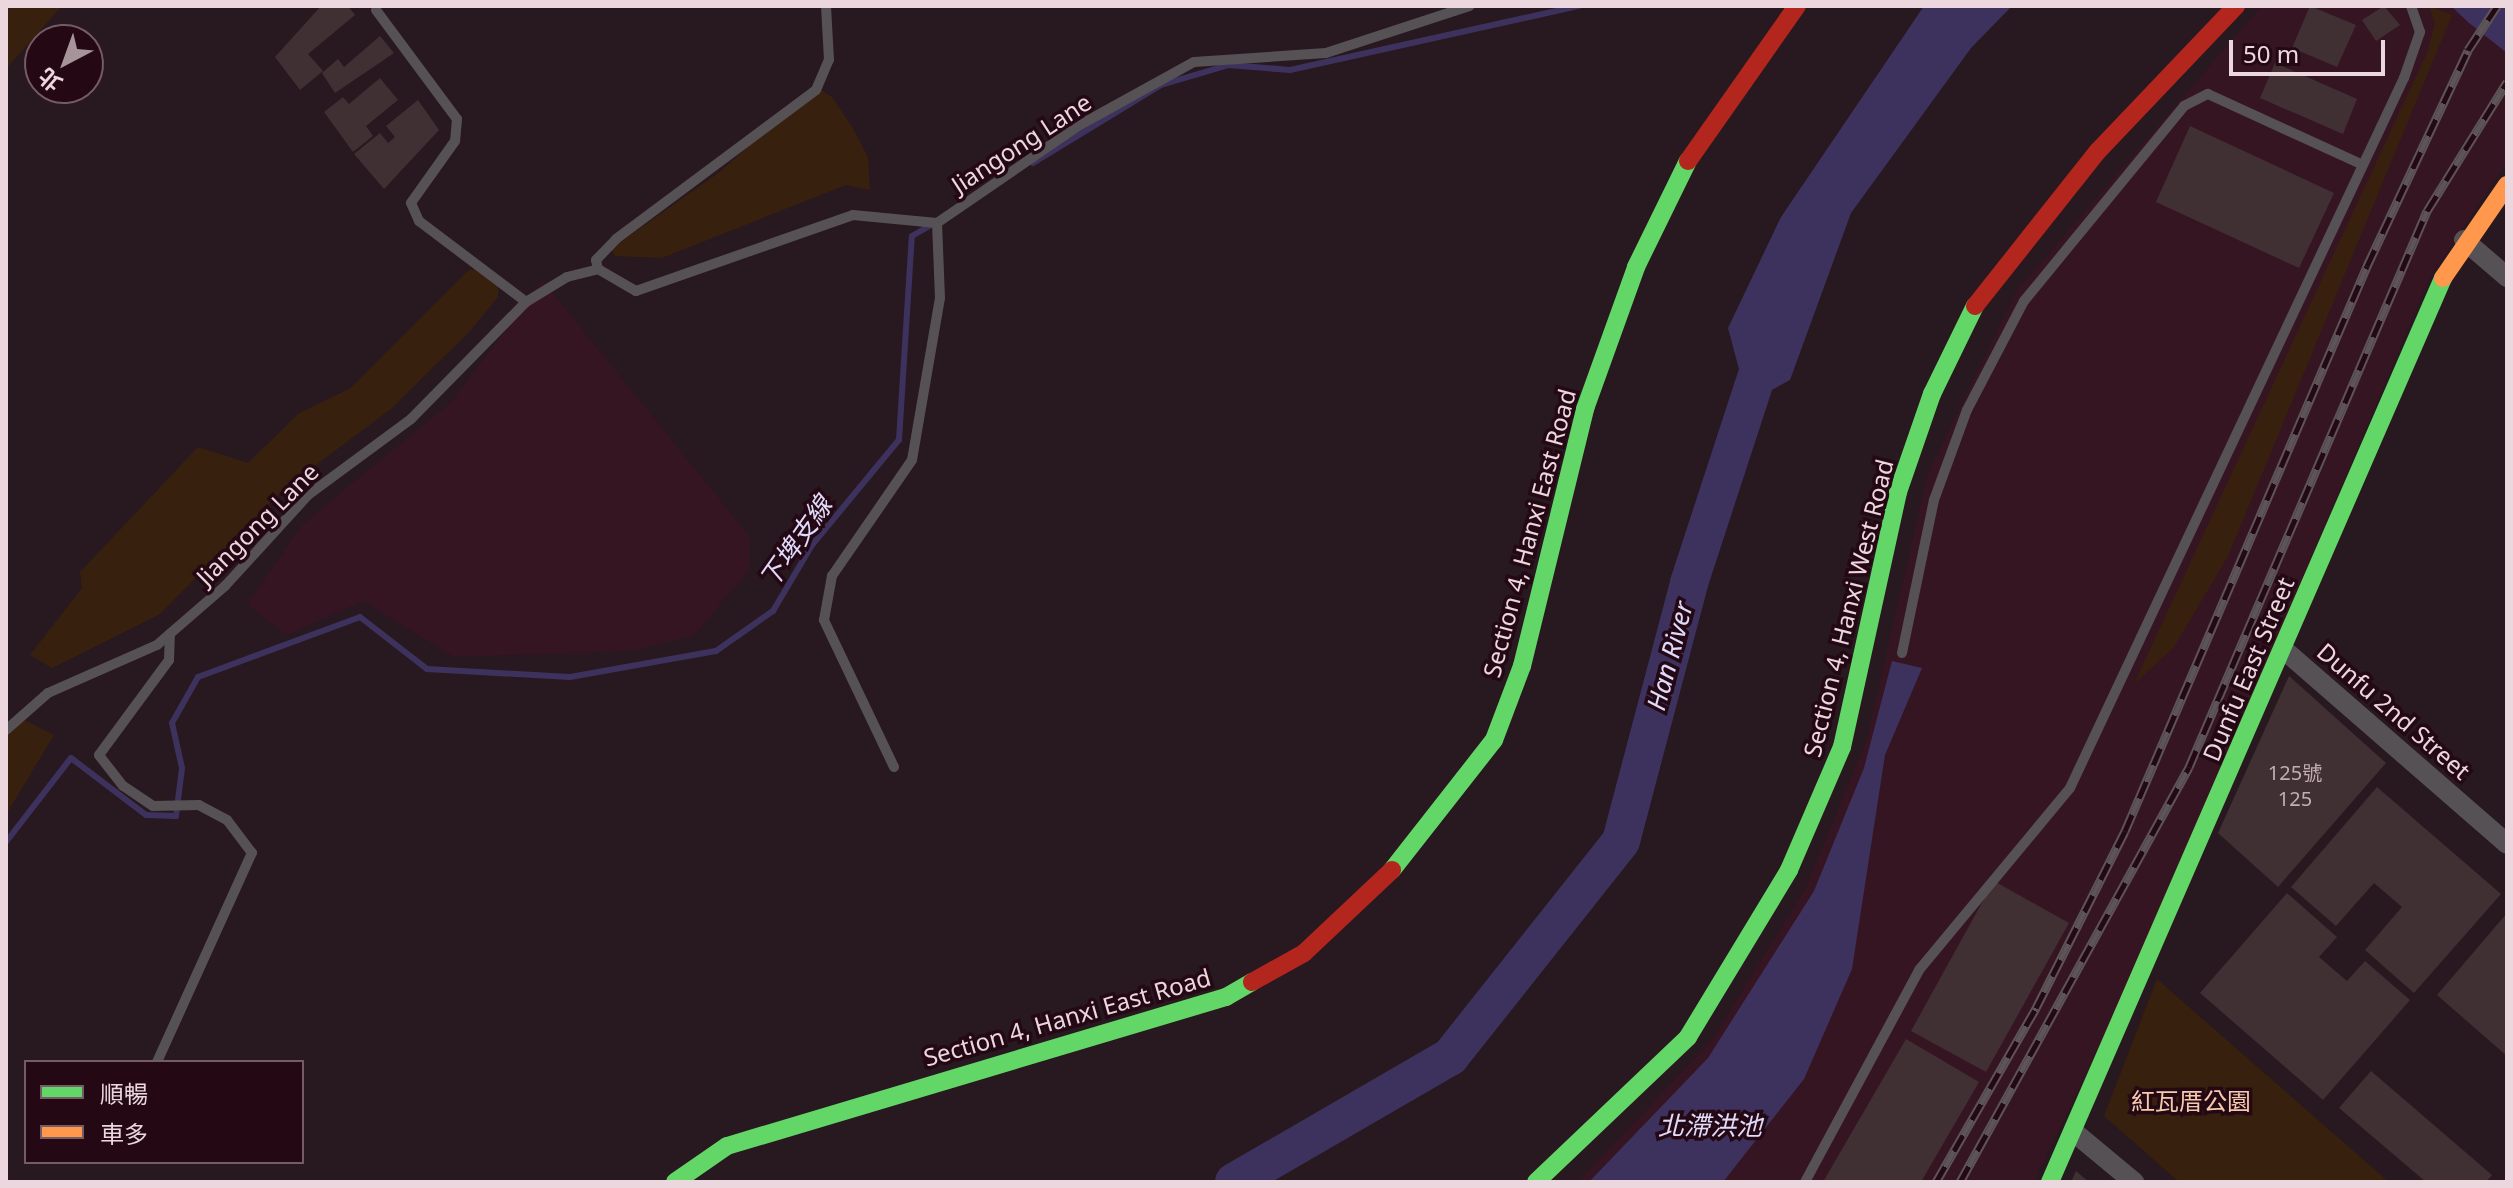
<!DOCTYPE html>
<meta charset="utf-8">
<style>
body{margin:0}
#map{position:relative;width:2513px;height:1188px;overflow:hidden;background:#28181f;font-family:"Noto Sans","Noto Sans TC",sans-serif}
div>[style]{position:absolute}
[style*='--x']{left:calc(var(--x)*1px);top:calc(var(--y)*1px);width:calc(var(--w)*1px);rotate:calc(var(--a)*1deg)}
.built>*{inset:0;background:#361523}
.green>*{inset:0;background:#38200e}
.water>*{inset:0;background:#3d325d}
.stream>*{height:6px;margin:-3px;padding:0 3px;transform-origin:3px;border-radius:3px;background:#3d325d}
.river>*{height:38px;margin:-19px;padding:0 19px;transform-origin:19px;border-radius:19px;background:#3d325d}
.building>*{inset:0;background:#413033}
.lane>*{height:10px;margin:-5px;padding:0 5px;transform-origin:5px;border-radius:5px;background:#565155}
.street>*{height:20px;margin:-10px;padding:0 10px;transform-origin:10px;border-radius:10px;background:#565155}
.fast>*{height:18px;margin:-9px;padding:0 9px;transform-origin:9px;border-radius:9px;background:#63d668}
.slow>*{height:18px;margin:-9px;padding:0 9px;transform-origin:9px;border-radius:9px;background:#ff974d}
.jam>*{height:18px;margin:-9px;padding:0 9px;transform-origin:9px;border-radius:9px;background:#b3261e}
.rail>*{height:9px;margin-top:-4.5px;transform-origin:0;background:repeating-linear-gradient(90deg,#240915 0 18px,#5c5457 0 36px);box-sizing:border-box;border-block:2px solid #5c5457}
span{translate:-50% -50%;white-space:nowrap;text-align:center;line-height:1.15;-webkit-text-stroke:7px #240915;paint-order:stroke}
.number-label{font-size:20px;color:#c1adb3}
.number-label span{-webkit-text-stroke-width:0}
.street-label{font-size:24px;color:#ecd7de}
.park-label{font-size:24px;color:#f6caac}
.water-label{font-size:26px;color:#e0dbfb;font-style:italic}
.frame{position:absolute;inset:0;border:8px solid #ecd7de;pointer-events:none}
.legend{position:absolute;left:24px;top:1060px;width:280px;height:104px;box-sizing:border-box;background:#240915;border:2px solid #745b65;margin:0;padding:10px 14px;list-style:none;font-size:24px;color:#ecd7de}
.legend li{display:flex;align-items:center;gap:16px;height:40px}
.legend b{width:40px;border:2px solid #745b65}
.north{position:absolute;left:24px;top:24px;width:80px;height:80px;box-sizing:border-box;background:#240915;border:2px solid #745b65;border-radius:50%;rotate:221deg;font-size:22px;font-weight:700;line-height:32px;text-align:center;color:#ecd7de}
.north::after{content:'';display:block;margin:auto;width:28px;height:36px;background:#a7949b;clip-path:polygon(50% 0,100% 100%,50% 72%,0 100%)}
.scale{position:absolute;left:2229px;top:40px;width:156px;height:36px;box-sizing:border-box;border:4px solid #ecd7de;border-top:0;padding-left:10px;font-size:24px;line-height:28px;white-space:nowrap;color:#ecd7de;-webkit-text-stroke:6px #240915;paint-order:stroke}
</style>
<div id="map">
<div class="built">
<i style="clip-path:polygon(2261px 6px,2507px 6px,2507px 162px,2430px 277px,2139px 963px,2034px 1182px,1578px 1182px,1712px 1040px,1804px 891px,1866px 742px,1927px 476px,2016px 292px)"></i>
<i style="clip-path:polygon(543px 281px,750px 537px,749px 571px,693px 636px,631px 651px,454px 657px,363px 601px,287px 635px,247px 604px,303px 524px,451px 402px)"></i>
</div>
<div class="green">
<i style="clip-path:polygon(6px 6px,62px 6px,6px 69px)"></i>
<i style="clip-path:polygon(2429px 6px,2452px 15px,2228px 556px,2174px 647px,2134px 684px,2427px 53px,2435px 23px)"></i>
<i style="clip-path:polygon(815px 86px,832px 97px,854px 130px,868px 157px,870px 190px,846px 185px,662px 258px,615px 256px,611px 249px,721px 171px)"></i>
<i style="clip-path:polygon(479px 269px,498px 283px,498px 297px,470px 331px,391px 409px,285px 488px,160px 614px,52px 668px,30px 655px,82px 588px,80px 572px,198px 447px,248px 463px,299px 413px,351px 388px,469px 270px)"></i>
<i style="clip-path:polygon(18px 717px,54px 735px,6px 815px,6px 727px)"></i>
<i style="clip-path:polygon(2157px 979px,2389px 1182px,2179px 1182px,2104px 1116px)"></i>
</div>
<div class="water">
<i style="clip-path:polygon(1924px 6px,2012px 6px,1971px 48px,1851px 213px,1790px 380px,1748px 403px,1728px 328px,1781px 217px)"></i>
<i style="clip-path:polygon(2451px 6px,2507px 6px,2507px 53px,2469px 23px)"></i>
<i style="clip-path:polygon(1892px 661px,1922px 668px,1885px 755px,1852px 969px,1804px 1079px,1723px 1182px,1589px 1182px,1708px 1058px,1814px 891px,1864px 768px)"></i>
</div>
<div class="stream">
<i style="--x:1033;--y:163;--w:150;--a:-31.4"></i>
<i style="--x:1161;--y:85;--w:70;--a:-16.6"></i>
<i style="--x:1228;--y:65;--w:62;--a:4.6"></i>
<i style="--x:1290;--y:70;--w:296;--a:-12.5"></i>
<i style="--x:6;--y:842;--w:106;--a:-52.3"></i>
<i style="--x:71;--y:758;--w:94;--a:37.2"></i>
<i style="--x:146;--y:815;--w:30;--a:2"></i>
<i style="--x:176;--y:816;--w:48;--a:-82.9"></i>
<i style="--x:182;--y:768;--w:46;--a:-102.5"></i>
<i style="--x:172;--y:723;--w:53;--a:-60.5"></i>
<i style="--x:198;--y:677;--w:173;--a:-20.3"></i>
<i style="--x:360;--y:617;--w:85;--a:37.8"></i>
<i style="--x:427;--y:669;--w:143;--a:3.2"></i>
<i style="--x:570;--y:677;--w:148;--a:-10.1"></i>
<i style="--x:716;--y:651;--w:70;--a:-35.1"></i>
<i style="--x:773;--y:611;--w:77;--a:-59.4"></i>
<i style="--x:812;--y:545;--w:136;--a:-50.4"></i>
<i style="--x:899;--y:440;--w:204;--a:-86.4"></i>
<i style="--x:912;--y:236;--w:22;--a:-30"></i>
</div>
<div class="river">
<i style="--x:1234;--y:1182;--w:250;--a:-30.1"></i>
<i style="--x:1450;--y:1057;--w:275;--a:-51.6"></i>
<i style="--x:1621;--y:841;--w:267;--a:-75.2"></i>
<i style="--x:1689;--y:583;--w:242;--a:-71.9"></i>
</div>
<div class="building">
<i style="clip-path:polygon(321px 6px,348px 6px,355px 15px,308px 54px,323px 71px,300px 90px,275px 57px)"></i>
<i style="clip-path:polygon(2310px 6px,2356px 25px,2337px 67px,2292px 48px)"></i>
<i style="clip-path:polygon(2384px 6px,2400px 25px,2376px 41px,2362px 20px)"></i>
<i style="clip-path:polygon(380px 36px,394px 53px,335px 93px,322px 73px,338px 59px,344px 67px)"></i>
<i style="clip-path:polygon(2275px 63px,2357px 99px,2343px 134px,2260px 98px)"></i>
<i style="clip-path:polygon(380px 78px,398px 100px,366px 126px,373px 136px,353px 152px,324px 112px,343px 97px,349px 104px)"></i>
<i style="clip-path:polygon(418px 100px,439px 130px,384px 189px,354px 154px,380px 133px,388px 143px,395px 137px,386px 126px)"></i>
<i style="clip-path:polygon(2190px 126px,2334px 193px,2299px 268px,2156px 202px)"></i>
<i style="clip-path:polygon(2289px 676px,2386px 763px,2278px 887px,2218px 833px)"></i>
<i style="clip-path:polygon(2377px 787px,2501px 894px,2414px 993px,2365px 950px,2402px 907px,2374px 883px,2336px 926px,2291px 887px)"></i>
<i style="clip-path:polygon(1994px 881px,2069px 923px,1986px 1072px,1911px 1031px)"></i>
<i style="clip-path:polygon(2287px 893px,2337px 937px,2319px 957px,2347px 981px,2365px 961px,2410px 1000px,2323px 1100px,2200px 993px)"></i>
<i style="clip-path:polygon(2507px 913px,2507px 1056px,2437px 995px)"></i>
<i style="clip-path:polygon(1906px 1039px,1979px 1082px,1921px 1182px,1823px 1182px)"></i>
<i style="clip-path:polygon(2371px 1071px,2492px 1175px,2486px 1182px,2426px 1182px,2339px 1108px)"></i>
<i style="clip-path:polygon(2076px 1171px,2089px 1182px,2071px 1182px)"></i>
</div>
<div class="lane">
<i style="--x:376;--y:10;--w:136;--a:53.4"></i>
<i style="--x:457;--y:119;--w:22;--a:95"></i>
<i style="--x:455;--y:141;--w:76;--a:125.4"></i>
<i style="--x:411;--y:203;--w:20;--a:66"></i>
<i style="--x:419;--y:221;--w:134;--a:37.1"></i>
<i style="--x:598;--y:269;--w:9;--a:-103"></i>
<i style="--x:596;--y:260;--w:29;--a:-46"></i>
<i style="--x:616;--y:239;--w:249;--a:-36.7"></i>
<i style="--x:816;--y:90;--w:33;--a:-67"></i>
<i style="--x:829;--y:60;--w:54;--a:-93.2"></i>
<i style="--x:1902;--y:653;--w:156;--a:-78.2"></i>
<i style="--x:1934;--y:500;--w:96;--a:-69.9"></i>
<i style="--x:1967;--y:410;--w:123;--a:-62.4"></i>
<i style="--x:2024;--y:301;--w:252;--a:-50.6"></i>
<i style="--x:2184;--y:106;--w:27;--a:-27"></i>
<i style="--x:2208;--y:94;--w:170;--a:24.6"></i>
<i style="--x:6;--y:730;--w:56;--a:-41.4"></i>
<i style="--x:48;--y:693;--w:119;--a:-23.8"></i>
<i style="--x:157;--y:645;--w:90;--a:-40.9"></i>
<i style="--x:225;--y:586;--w:123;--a:-47.6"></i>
<i style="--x:308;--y:495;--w:128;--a:-36.4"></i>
<i style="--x:411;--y:419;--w:164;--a:-45.5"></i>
<i style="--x:526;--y:302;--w:48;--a:-31.4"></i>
<i style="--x:567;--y:277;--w:32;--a:-14"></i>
<i style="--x:598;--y:269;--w:44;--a:30.1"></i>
<i style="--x:636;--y:291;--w:230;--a:-19.3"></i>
<i style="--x:853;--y:215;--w:84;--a:5.4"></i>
<i style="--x:937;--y:223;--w:171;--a:-34.5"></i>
<i style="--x:1078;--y:126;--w:132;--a:-28.9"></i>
<i style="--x:1194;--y:62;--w:132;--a:-3.9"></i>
<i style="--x:1326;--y:53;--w:151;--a:-18.1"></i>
<i style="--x:894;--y:767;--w:163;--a:-115.5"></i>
<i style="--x:824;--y:620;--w:45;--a:-79.7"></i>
<i style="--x:832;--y:576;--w:141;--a:-55.4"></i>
<i style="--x:912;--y:460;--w:164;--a:-80.2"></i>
<i style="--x:940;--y:298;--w:75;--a:-92.3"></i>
<i style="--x:157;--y:1062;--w:230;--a:-65.6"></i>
<i style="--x:252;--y:853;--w:41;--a:-127.1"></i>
<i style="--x:227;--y:820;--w:32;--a:-152"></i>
<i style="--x:199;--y:805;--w:46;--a:178.8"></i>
<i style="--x:153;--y:806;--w:36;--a:-146"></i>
<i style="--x:123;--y:786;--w:39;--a:-128"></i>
<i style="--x:99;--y:755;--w:118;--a:-53.6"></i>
<i style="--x:169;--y:660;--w:26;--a:-88"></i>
<i style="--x:1805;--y:1182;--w:241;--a:-61.7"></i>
<i style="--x:1919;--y:970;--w:236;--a:-50.3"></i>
<i style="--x:2070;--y:788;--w:785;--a:-64.81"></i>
<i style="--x:2404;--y:78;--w:49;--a:-70.8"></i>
<i style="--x:2420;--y:32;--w:28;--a:-109"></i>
</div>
<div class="street">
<i style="--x:2464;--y:240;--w:57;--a:40.7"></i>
<i style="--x:2283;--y:649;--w:297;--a:41"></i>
<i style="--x:2075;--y:1133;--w:77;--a:39.7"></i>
</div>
<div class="fast">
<i style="--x:1392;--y:870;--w:165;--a:-51.9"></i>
<i style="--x:1494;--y:740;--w:79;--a:-69.3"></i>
<i style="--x:1522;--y:666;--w:265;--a:-76.2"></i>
<i style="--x:1585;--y:409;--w:151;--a:-70.2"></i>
<i style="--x:1636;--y:267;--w:118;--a:-63.9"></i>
<i style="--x:675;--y:1182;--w:63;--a:-34.7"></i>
<i style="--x:727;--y:1146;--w:521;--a:-16.63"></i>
<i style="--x:1226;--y:997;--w:30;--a:-30"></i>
<i style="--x:1536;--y:1182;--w:210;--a:-43.6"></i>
<i style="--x:1688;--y:1037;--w:195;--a:-58.8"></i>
<i style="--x:1789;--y:870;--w:134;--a:-66.7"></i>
<i style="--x:1842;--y:747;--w:261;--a:-77.6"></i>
<i style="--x:1898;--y:492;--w:104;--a:-70.9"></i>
<i style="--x:1932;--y:394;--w:98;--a:-64"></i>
<i style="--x:2050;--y:1182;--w:986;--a:-66.5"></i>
</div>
<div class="slow">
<i style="--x:2443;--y:278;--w:113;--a:-55.5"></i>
</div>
<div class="jam">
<i style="--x:1688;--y:161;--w:189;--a:-54.9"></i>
<i style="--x:1975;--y:306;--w:198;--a:-51.6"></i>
<i style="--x:2098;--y:151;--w:200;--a:-46.4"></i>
<i style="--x:1252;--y:982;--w:60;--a:-29.1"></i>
<i style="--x:1304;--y:953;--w:121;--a:-43.3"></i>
</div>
<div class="rail">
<i style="--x:1936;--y:1182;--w:201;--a:-60.1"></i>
<i style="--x:2036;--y:1008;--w:198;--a:-63.3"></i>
<i style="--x:2125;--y:831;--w:615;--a:-66.81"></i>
<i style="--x:2367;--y:266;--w:238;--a:-64.9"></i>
<i style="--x:2468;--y:50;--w:53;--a:-56.6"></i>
<i style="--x:1960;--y:1182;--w:474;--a:-61.1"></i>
<i style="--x:2189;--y:767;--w:605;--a:-66.83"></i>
<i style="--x:2427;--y:211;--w:152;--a:-58.2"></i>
</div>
<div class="number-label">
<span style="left:2295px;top:772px">125號</span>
<span style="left:2295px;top:798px">125</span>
</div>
<div class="street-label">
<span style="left:1021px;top:143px;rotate:-33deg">Jiangong Lane</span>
<span style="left:257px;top:524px;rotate:-45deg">Jiangong Lane</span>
<span style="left:1529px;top:533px;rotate:-75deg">Section 4, Hanxi East Road</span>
<span style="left:1848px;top:608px;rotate:-76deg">Section 4, Hanxi West Road</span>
<span style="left:2248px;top:669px;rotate:-67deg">Dunfu East Street</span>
<span style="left:2394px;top:711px;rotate:41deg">Dunfu 2nd Street</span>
<span style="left:1067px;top:1017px;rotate:-16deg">Section 4, Hanxi East Road</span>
</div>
<div class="park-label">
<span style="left:2191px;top:1101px">紅瓦厝公園</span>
</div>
<div class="water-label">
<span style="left:796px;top:542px;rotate:-55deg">下埤支線</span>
<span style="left:1670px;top:656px;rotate:-75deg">Han River</span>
<span style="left:1710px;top:1126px">北滯洪池</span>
</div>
<div class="frame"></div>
<ul class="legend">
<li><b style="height:10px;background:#63d668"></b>順暢</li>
<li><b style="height:10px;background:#ff974d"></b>車多</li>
</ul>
<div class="north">北</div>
<div class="scale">50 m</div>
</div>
